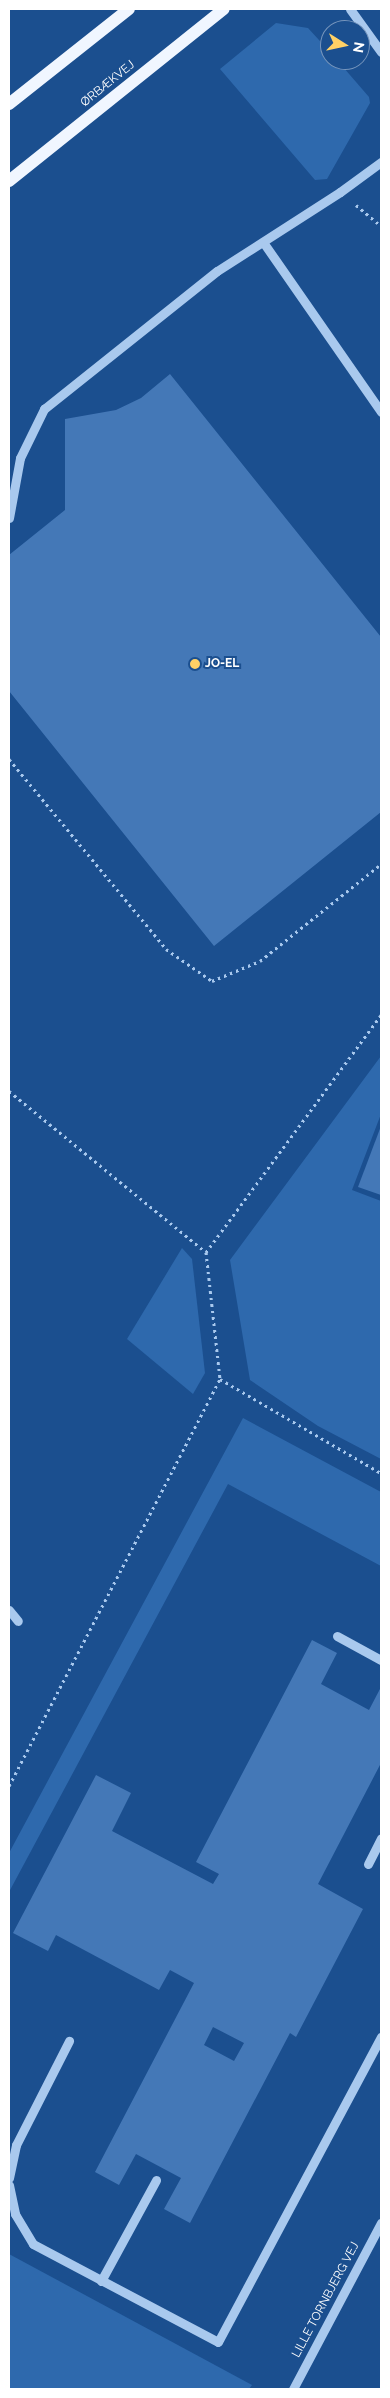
<!DOCTYPE html>
<meta charset="utf-8">
<style>
body{margin:0}
#map{position:relative;width:390px;height:2398px;overflow:hidden;background:#1b4f8f;font-family:Raleway,sans-serif}
div>[style]{position:absolute}
[style*='--x']{left:calc(var(--x)*1px);top:calc(var(--y)*1px);width:calc(var(--w)*1px);rotate:calc(var(--a)*1deg)}
.green>*{inset:0;background:#2e69ad}
.building>*{inset:0;background:#4478b7}
.path>*{height:3px;margin-top:-1.5px;transform-origin:0;background:repeating-linear-gradient(90deg,#a9c9ee 0 2.5px,transparent 0 6.5px)}
.minor>*{height:9px;margin:-4.5px;padding:0 4.5px;transform-origin:4.5px;border-radius:4.5px;background:#a9c9ee}
.major>*{height:12px;margin:-6px;padding:0 6px;transform-origin:6px;border-radius:6px;background:#f0f6ff}
.dots>*{width:14px;height:14px;translate:-50% -50%;box-sizing:border-box;border:2px solid #1b4f8f;border-radius:50%}
span{translate:-50% -50%;white-space:nowrap;text-align:center;line-height:1.15;-webkit-text-stroke:4px #1b4f8f;paint-order:stroke}
.street-label{font-size:12px;color:#fff}
.poi-label{font-size:12px;color:#fff;font-weight:700}
.left{translate:0 -50%;text-align:left}
.frame{position:absolute;inset:0;border:10px solid #fff;pointer-events:none}
.north{position:absolute;left:320px;top:20px;width:50px;height:50px;box-sizing:border-box;background:#1b4f8f;border:1px solid #7695bc;border-radius:50%;rotate:100deg;font-size:14px;font-weight:700;line-height:20px;text-align:center;color:#fff}
.north::after{content:'';display:block;margin:auto;width:18px;height:22px;background:#ffd166;clip-path:polygon(50% 0,100% 100%,50% 72%,0 100%)}
</style>
<div id="map">
<div class="green">
<i style="clip-path:polygon(276px 23px,308px 28px,330px 52px,330px 60px,337px 60px,369px 97px,370px 103px,327px 179px,315px 180px,220px 69px)"></i>
<i style="clip-path:polygon(381px 1056px,381px 1114px,352px 1190px,381px 1201px,381px 1459px,318px 1426px,250px 1380px,230px 1260px)"></i>
<i style="clip-path:polygon(182px 1248px,192px 1259px,205px 1373px,193px 1394px,127px 1339px)"></i>
<i style="clip-path:polygon(243px 1418px,381px 1492px,381px 1566px,228px 1484px,9px 1892px,9px 1853px)"></i>
<i style="clip-path:polygon(9px 2254px,252px 2385px,249px 2389px,9px 2389px)"></i>
</div>
<div class="building">
<i style="clip-path:polygon(170px 374px,381px 637px,381px 812px,214px 946px,9px 691px,9px 555px,65px 510px,65px 419px,116px 410px,141px 398px)"></i>
<i style="clip-path:polygon(381px 1126px,381px 1195px,358px 1187px)"></i>
<i style="clip-path:polygon(evenodd,312px 1640px,337px 1653px,321px 1684px,369px 1710px,381px 1687px,381px 1763px,318px 1884px,363px 1909px,296px 2037px,290px 2033px,190px 2223px,164px 2209px,181px 2178px,136px 2154px,119px 2185px,95px 2172px,194px 1983px,170px 1970px,159px 1990px,56px 1935px,48px 1951px,13px 1933px,96px 1775px,131px 1793px,112px 1831px,213px 1884px,219px 1874px,196px 1862px,312px 1640px,213px 2027px,244px 2043px,234px 2061px,204px 2045px,213px 2027px)"></i>
</div>
<div class="path">
<i style="--x:356;--y:205;--w:33;--a:40"></i>
<i style="--x:9;--y:759;--w:246;--a:50.4"></i>
<i style="--x:166;--y:949;--w:56;--a:34.8"></i>
<i style="--x:212;--y:981;--w:52;--a:-22.6"></i>
<i style="--x:260;--y:961;--w:155;--a:-38.7"></i>
<i style="--x:381;--y:1015;--w:295;--a:126.4"></i>
<i style="--x:206;--y:1252;--w:128;--a:83.7"></i>
<i style="--x:220;--y:1379;--w:186;--a:30.3"></i>
<i style="--x:9;--y:1091;--w:254;--a:39.3"></i>
<i style="--x:9;--y:1786;--w:458;--a:-62.6"></i>
</div>
<div class="minor">
<i style="--x:350;--y:9;--w:53;--a:54.2"></i>
<i style="--x:263;--y:242;--w:207;--a:55.2"></i>
<i style="--x:9;--y:518;--w:61;--a:-79.6"></i>
<i style="--x:20;--y:458;--w:55;--a:-63.9"></i>
<i style="--x:44;--y:409;--w:221;--a:-38.6"></i>
<i style="--x:217;--y:271;--w:146;--a:-32.7"></i>
<i style="--x:340;--y:192;--w:51;--a:-36.2"></i>
<i style="--x:9;--y:1610;--w:14;--a:51"></i>
<i style="--x:337;--y:1636;--w:50;--a:28.6"></i>
<i style="--x:368;--y:1864;--w:29;--a:-63"></i>
<i style="--x:9;--y:2178;--w:34;--a:-78"></i>
<i style="--x:16;--y:2145;--w:117;--a:-63"></i>
<i style="--x:9;--y:2185;--w:30;--a:78"></i>
<i style="--x:15;--y:2214;--w:35;--a:59"></i>
<i style="--x:33;--y:2244;--w:209;--a:27.9"></i>
<i style="--x:218;--y:2342;--w:346;--a:-61.9"></i>
<i style="--x:101;--y:2281;--w:115;--a:-61.4"></i>
<i style="--x:293;--y:2389;--w:188;--a:-62.1"></i>
</div>
<div class="major">
<i style="--x:9;--y:104;--w:153;--a:-38.4"></i>
<i style="--x:9;--y:181;--w:275;--a:-38.7"></i>
</div>
<div class="dots">
<i style="left:195px;top:664px;background:#ffd166"></i>
</div>
<div class="street-label">
<span style="left:108px;top:84px;rotate:-39deg">ØRBÆKVEJ</span>
<span style="left:326px;top:2300px;rotate:-62deg">LILLE TORNBJERG VEJ</span>
</div>
<div class="poi-label">
<span class="left" style="left:205px;top:664px">JO-EL</span>
</div>
<div class="frame"></div>
<div class="north">N</div>
</div>
